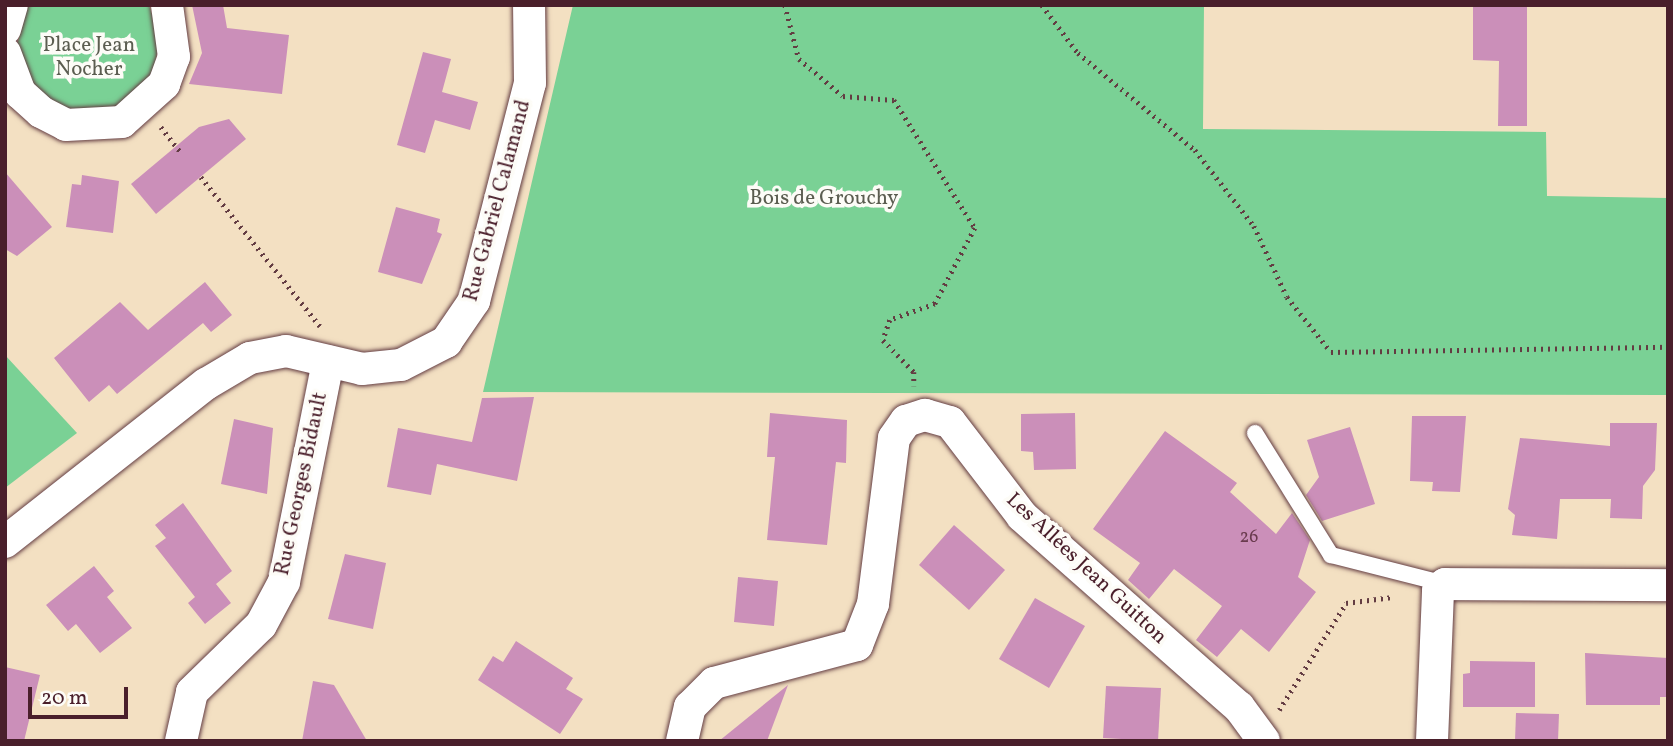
<!DOCTYPE html>
<meta charset="utf-8">
<style>
body{margin:0}
#map{position:relative;width:1673px;height:746px;overflow:hidden;background:#f3e0c2;font-family:Vollkorn,serif}
div>[style]{position:absolute}
[style*='--x']{left:calc(var(--x)*1px);top:calc(var(--y)*1px);width:calc(var(--w)*1px);rotate:calc(var(--a)*1deg)}
.green>*{inset:0;background:#7ad195}
.building>*{inset:0;background:#cb8fb9}
.path>*{height:4.5px;margin-top:-2.25px;transform-origin:0;background:repeating-linear-gradient(90deg,#633c42 0 2px,transparent 0 7px)}
.roads{filter:drop-shadow(0 0 2px #633c42) drop-shadow(0 0 2px #633c42)}
.service>*{height:16px;margin:-8px;padding:0 8px;transform-origin:8px;border-radius:8px;background:#fff}
.minor>*{height:32px;margin:-16px;padding:0 16px;transform-origin:16px;border-radius:16px;background:#fff}
span{translate:-50% -50%;white-space:nowrap;text-align:center;line-height:1.15;-webkit-text-stroke:7px #fdfcf7;paint-order:stroke}
.number-label{font-size:18px;color:#6a3b4e}
.number-label span{-webkit-text-stroke-width:0}
.park-label{font-size:21px;color:#5b5d50}
.street-label{font-size:21px;color:#4a1f2b}
.frame{position:absolute;inset:0;border:7px solid #4a1f2b;pointer-events:none}
.scale{position:absolute;left:28px;top:687px;width:100px;height:32px;box-sizing:border-box;border:4px solid #4a1f2b;border-top:0;padding-left:9px;font-size:21px;line-height:24px;white-space:nowrap;color:#4a1f2b;-webkit-text-stroke:5px #fdfcf7;paint-order:stroke}
</style>
<div id="map">
<div class="green">
<i style="clip-path:polygon(28px 5px,149px 5px,160px 40px,152px 76px,126px 103px,91px 114px,55px 106px,27px 80px,17px 45px)"></i>
<i style="clip-path:polygon(573px 5px,1204px 5px,1203px 129px,1546px 132px,1547px 196px,1668px 198px,1668px 395px,483px 392px)"></i>
<i style="clip-path:polygon(5px 355px,77px 433px,5px 488px)"></i>
</div>
<div class="building">
<i style="clip-path:polygon(192px 5px,223px 5px,227px 28px,289px 35px,282px 94px,189px 84px,202px 53px)"></i>
<i style="clip-path:polygon(1473px 5px,1527px 5px,1527px 126px,1498px 126px,1499px 61px,1473px 60px)"></i>
<i style="clip-path:polygon(423px 52px,451px 59px,442px 92px,478px 102px,470px 130px,435px 120px,425px 153px,397px 145px)"></i>
<i style="clip-path:polygon(229px 119px,246px 139px,156px 214px,131px 184px,199px 127px)"></i>
<i style="clip-path:polygon(5px 172px,52px 227px,17px 256px,5px 249px)"></i>
<i style="clip-path:polygon(82px 175px,119px 181px,113px 233px,66px 227px,72px 184px,81px 185px)"></i>
<i style="clip-path:polygon(396px 207px,440px 219px,437px 232px,442px 234px,422px 284px,378px 272px)"></i>
<i style="clip-path:polygon(205px 282px,232px 315px,211px 332px,203px 323px,117px 394px,109px 385px,89px 402px,54px 358px,120px 302px,148px 330px)"></i>
<i style="clip-path:polygon(534px 397px,517px 481px,437px 464px,431px 495px,387px 487px,398px 428px,472px 442px,482px 398px)"></i>
<i style="clip-path:polygon(770px 413px,847px 420px,846px 463px,836px 462px,827px 545px,767px 540px,775px 457px,767px 457px)"></i>
<i style="clip-path:polygon(1075px 413px,1076px 469px,1034px 470px,1033px 452px,1021px 451px,1021px 414px)"></i>
<i style="clip-path:polygon(1412px 416px,1466px 416px,1460px 492px,1432px 491px,1433px 482px,1410px 481px)"></i>
<i style="clip-path:polygon(234px 419px,273px 428px,267px 494px,221px 484px)"></i>
<i style="clip-path:polygon(1610px 423px,1657px 423px,1655px 470px,1643px 486px,1642px 519px,1610px 518px,1611px 499px,1560px 499px,1557px 539px,1512px 535px,1515px 515px,1508px 509px,1520px 438px,1610px 446px)"></i>
<i style="clip-path:polygon(1350px 427px,1375px 504px,1322px 521px,1306px 495px,1319px 477px,1307px 440px)"></i>
<i style="clip-path:polygon(1165px 431px,1237px 483px,1230px 492px,1276px 534px,1292px 513px,1310px 540px,1298px 577px,1316px 592px,1269px 652px,1241px 629px,1217px 657px,1196px 640px,1222px 606px,1174px 569px,1149px 599px,1128px 580px,1140px 563px,1093px 529px)"></i>
<i style="clip-path:polygon(183px 503px,232px 571px,216px 584px,231px 603px,205px 624px,188px 603px,195px 597px,155px 546px,166px 538px,155px 525px)"></i>
<i style="clip-path:polygon(954px 525px,1005px 570px,969px 610px,919px 565px)"></i>
<i style="clip-path:polygon(345px 554px,386px 563px,373px 629px,328px 619px)"></i>
<i style="clip-path:polygon(94px 566px,114px 591px,107px 597px,132px 628px,100px 653px,76px 624px,68px 631px,46px 605px)"></i>
<i style="clip-path:polygon(738px 577px,778px 581px,774px 626px,734px 622px)"></i>
<i style="clip-path:polygon(1035px 598px,1085px 626px,1049px 688px,999px 659px)"></i>
<i style="clip-path:polygon(516px 641px,573px 678px,566px 689px,583px 699px,560px 734px,478px 680px,493px 656px,503px 662px)"></i>
<i style="clip-path:polygon(1585px 653px,1668px 658px,1668px 697px,1660px 697px,1660px 705px,1586px 705px)"></i>
<i style="clip-path:polygon(1470px 661px,1535px 662px,1535px 707px,1463px 707px,1463px 674px,1470px 673px)"></i>
<i style="clip-path:polygon(5px 667px,40px 675px,24px 741px,5px 741px)"></i>
<i style="clip-path:polygon(313px 681px,334px 685px,367px 741px,302px 741px)"></i>
<i style="clip-path:polygon(788px 685px,767px 741px,719px 741px)"></i>
<i style="clip-path:polygon(1106px 686px,1161px 688px,1158px 741px,1103px 738px)"></i>
<i style="clip-path:polygon(1516px 713px,1559px 714px,1558px 741px,1515px 741px)"></i>
</div>
<div class="path">
<i style="--x:785;--y:5;--w:56;--a:75.5"></i>
<i style="--x:799;--y:59;--w:57;--a:40.1"></i>
<i style="--x:843;--y:96;--w:51;--a:4.5"></i>
<i style="--x:894;--y:100;--w:151;--a:57.7"></i>
<i style="--x:975;--y:228;--w:86;--a:117.8"></i>
<i style="--x:935;--y:304;--w:48;--a:160.4"></i>
<i style="--x:890;--y:320;--w:21;--a:109"></i>
<i style="--x:883;--y:340;--w:45;--a:45.9"></i>
<i style="--x:914;--y:372;--w:14;--a:90"></i>
<i style="--x:1042;--y:5;--w:60;--a:53.1"></i>
<i style="--x:1078;--y:53;--w:152;--a:39.7"></i>
<i style="--x:1195;--y:150;--w:96;--a:52.2"></i>
<i style="--x:1254;--y:226;--w:78;--a:65.1"></i>
<i style="--x:1287;--y:297;--w:70;--a:51.3"></i>
<i style="--x:1331;--y:352;--w:337;--a:-0.9"></i>
<i style="--x:161;--y:127;--w:34;--a:52"></i>
<i style="--x:201;--y:177;--w:191;--a:51.4"></i>
<i style="--x:1279;--y:710;--w:126;--a:-57.9"></i>
<i style="--x:1346;--y:603;--w:47;--a:-7.3"></i>
</div>
<div class="roads">
<div class="service">
<i style="--x:1255;--y:433;--w:144;--a:58.1"></i>
<i style="--x:1331;--y:555;--w:118;--a:14.3"></i>
</div>
<div class="minor">
<i style="--x:5;--y:29;--w:25;--a:-74"></i>
<i style="--x:5;--y:53;--w:43;--a:69.4"></i>
<i style="--x:20;--y:93;--w:28;--a:42"></i>
<i style="--x:41;--y:112;--w:28;--a:27"></i>
<i style="--x:66;--y:125;--w:56;--a:-3.1"></i>
<i style="--x:122;--y:122;--w:57;--a:-42.1"></i>
<i style="--x:164;--y:84;--w:29;--a:-70"></i>
<i style="--x:174;--y:57;--w:52;--a:-97.7"></i>
<i style="--x:5;--y:542;--w:256;--a:-38.2"></i>
<i style="--x:206;--y:384;--w:51;--a:-30.6"></i>
<i style="--x:250;--y:358;--w:37;--a:-11"></i>
<i style="--x:286;--y:351;--w:78;--a:13.3"></i>
<i style="--x:362;--y:369;--w:39;--a:-6"></i>
<i style="--x:401;--y:365;--w:51;--a:-27.1"></i>
<i style="--x:446;--y:342;--w:50;--a:-55.7"></i>
<i style="--x:474;--y:301;--w:225;--a:-75.6"></i>
<i style="--x:530;--y:83;--w:78;--a:-90.7"></i>
<i style="--x:181;--y:741;--w:50;--a:-77.3"></i>
<i style="--x:192;--y:692;--w:96;--a:-44.2"></i>
<i style="--x:261;--y:625;--w:49;--a:-61.9"></i>
<i style="--x:284;--y:582;--w:225;--a:-78.7"></i>
<i style="--x:682;--y:741;--w:35;--a:-77"></i>
<i style="--x:690;--y:707;--w:34;--a:-45"></i>
<i style="--x:714;--y:683;--w:148;--a:-14.9"></i>
<i style="--x:857;--y:645;--w:44;--a:-68.7"></i>
<i style="--x:873;--y:604;--w:167;--a:-82.8"></i>
<i style="--x:894;--y:438;--w:21;--a:-55"></i>
<i style="--x:906;--y:421;--w:20;--a:-18"></i>
<i style="--x:925;--y:415;--w:26;--a:16"></i>
<i style="--x:950;--y:422;--w:118;--a:52.5"></i>
<i style="--x:1022;--y:516;--w:289;--a:41.4"></i>
<i style="--x:1239;--y:707;--w:42;--a:53.7"></i>
<i style="--x:1432;--y:741;--w:150;--a:-87.7"></i>
<i style="--x:1438;--y:591;--w:10;--a:-45"></i>
<i style="--x:1445;--y:584;--w:223;--a:0.3"></i>
</div>
</div>
<div class="number-label">
<span style="left:1249px;top:538px">26</span>
</div>
<div class="park-label">
<span style="left:89px;top:58px">Place Jean<br>Nocher</span>
<span style="left:824px;top:199px">Bois de Grouchy</span>
</div>
<div class="street-label">
<span style="left:498px;top:201px;rotate:-75deg">Rue Gabriel Calamand</span>
<span style="left:302px;top:484px;rotate:-78deg">Rue Georges Bidault</span>
<span style="left:1086px;top:569px;rotate:43deg">Les Allées Jean Guitton</span>
</div>
<div class="frame"></div>
<div class="scale">20 m</div>
</div>
